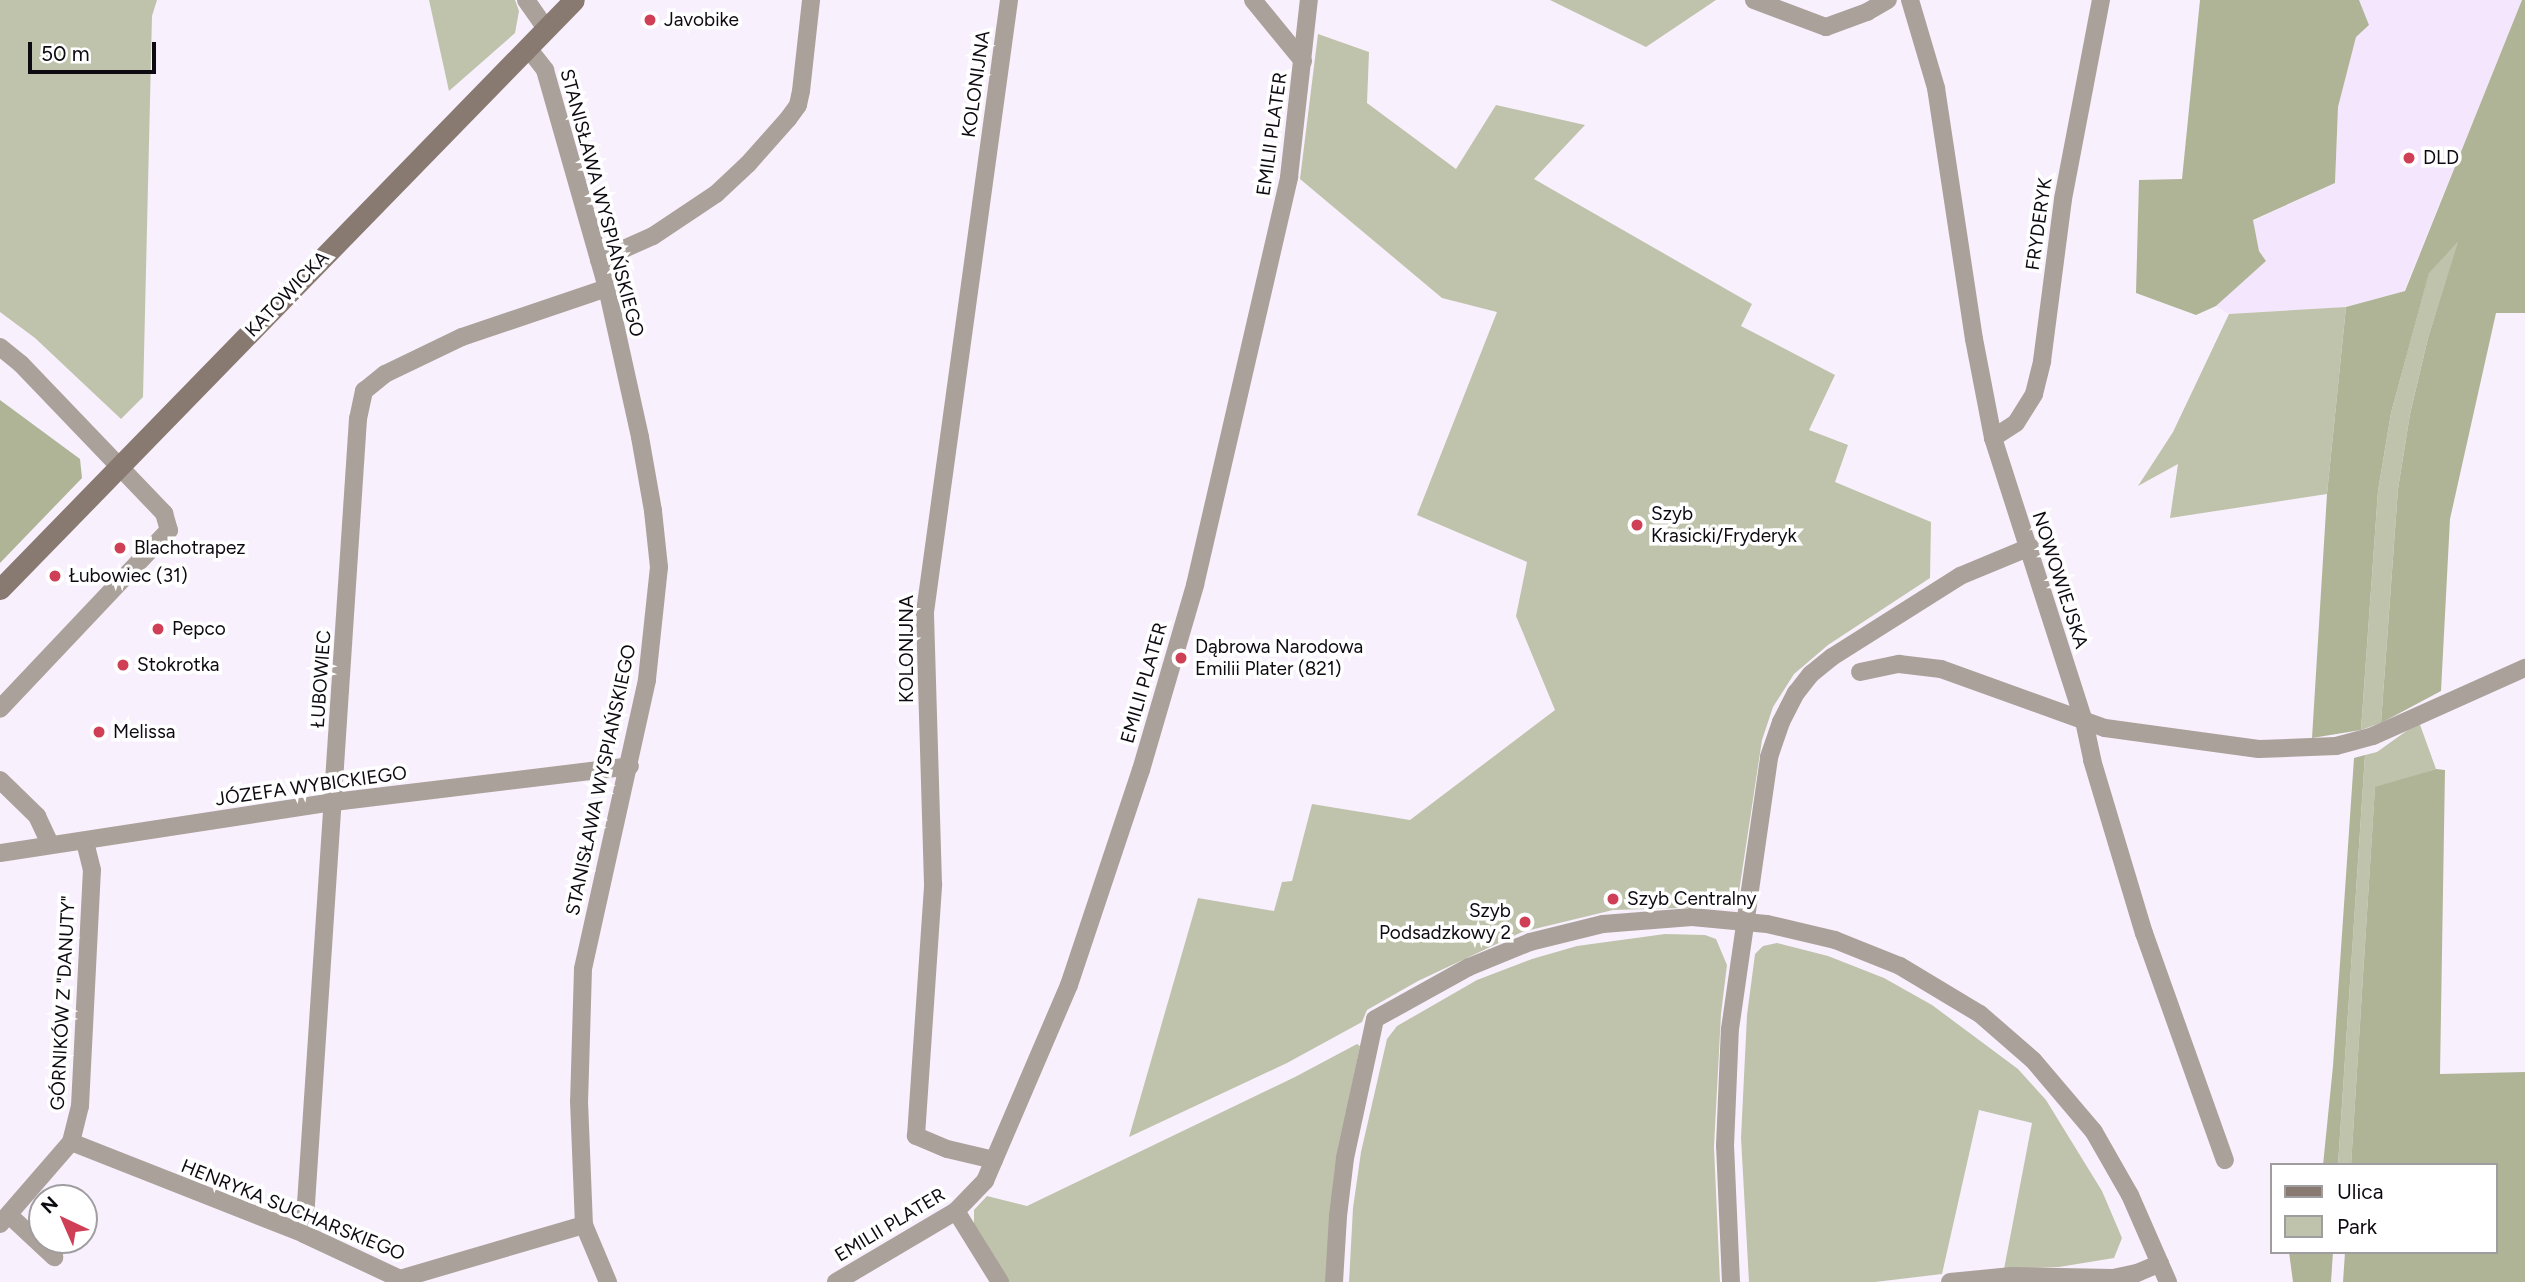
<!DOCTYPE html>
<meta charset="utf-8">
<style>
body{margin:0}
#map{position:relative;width:2525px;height:1282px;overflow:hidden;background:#f9f0fe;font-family:Figtree,sans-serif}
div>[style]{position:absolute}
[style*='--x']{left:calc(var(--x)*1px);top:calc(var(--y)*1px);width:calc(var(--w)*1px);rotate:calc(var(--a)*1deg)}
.built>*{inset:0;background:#f4e6fd}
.green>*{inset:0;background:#bfc3ab}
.forest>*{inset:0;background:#afb496}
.street>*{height:18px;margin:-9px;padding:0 9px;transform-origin:9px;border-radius:9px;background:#aba19b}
.secondary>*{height:21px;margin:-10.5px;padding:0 10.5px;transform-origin:10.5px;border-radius:10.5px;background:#887971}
.dots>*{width:19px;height:19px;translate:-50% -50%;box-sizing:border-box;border:4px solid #fff;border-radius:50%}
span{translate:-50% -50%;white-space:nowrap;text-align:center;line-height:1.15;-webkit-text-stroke:7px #fff;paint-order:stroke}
.poi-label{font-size:19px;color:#0e0a11}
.left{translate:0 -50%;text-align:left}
.right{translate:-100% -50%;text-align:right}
.street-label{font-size:19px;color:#0e0a11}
.legend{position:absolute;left:2270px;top:1163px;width:228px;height:91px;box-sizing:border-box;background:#fff;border:2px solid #9f9da0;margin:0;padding:9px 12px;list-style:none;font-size:21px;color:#0e0a11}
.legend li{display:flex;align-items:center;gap:14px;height:35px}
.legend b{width:35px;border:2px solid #9f9da0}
.north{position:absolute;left:28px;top:1184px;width:70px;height:70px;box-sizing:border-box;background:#fff;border:2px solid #9f9da0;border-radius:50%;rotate:316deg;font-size:19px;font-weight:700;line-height:28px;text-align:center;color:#0e0a11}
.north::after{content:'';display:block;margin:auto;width:24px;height:32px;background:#cf3f56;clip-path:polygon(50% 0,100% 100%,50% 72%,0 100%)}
.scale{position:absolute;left:28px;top:42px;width:128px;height:32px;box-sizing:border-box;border:4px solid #0e0a11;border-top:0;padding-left:9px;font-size:21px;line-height:24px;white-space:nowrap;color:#0e0a11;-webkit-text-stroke:5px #fff;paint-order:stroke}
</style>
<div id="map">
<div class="built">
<i style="clip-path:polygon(2359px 0,2522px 0,2404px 291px,2346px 307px,2229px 314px,2216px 306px,2266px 261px,2259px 251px,2253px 221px,2335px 183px,2338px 107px,2356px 37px,2369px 25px)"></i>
</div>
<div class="green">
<i style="clip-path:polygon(0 0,157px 0,152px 16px,143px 397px,121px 419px,35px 338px,0 312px)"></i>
<i style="clip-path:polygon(429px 0,515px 0,519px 11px,515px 33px,449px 91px)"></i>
<i style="clip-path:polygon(1550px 0,1716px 0,1646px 47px)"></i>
<i style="clip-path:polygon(1318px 34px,1369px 52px,1367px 103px,1456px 169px,1496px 105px,1585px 125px,1534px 179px,1752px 304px,1741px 326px,1835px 375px,1809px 430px,1848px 445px,1835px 482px,1931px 522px,1930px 578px,1828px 645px,1794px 674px,1773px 707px,1762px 740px,1739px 892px,1730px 902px,1716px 907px,1613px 910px,1522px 932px,1418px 981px,1367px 1010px,1362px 1022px,1287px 1063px,1129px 1137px,1198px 898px,1274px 911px,1282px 882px,1292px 881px,1312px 804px,1410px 820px,1555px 710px,1516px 616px,1527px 562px,1417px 515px,1497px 312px,1442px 298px,1300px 179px)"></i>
<i style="clip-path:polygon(2459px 241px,2428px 338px,2410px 414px,2398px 489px,2381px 723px,2361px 730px,2378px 491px,2391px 413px,2429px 272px)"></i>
<i style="clip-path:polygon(2346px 307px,2327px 494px,2170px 518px,2178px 464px,2138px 486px,2173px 432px,2229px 314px)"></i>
<i style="clip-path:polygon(2419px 722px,2436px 769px,2375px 788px,2351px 1165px,2338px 1165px,2365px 755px,2377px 752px)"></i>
<i style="clip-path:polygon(1665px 934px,1705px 935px,1716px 939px,1727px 965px,1721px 1014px,1714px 1147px,1720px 1282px,1349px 1282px,1353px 1208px,1361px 1152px,1387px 1039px,1397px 1026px,1477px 980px,1532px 959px,1577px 946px)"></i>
<i style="clip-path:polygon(1777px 943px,1828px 956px,1884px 978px,1932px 1005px,2018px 1069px,2046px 1100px,2102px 1191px,2122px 1238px,2114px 1258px,2059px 1267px,2004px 1269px,2032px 1123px,1979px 1110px,1942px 1274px,1875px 1282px,1749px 1282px,1741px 1138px,1747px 1015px,1755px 954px,1763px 946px)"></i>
<i style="clip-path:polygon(1357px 1044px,1360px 1046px,1335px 1168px,1326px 1282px,1008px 1282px,974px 1227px,974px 1210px,987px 1196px,1027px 1206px,1295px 1077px)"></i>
</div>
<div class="forest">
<i style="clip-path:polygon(2200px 0,2359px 0,2369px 25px,2356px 37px,2338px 107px,2335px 183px,2253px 220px,2259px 251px,2266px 261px,2216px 306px,2196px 315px,2136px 293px,2139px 180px,2182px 179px)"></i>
<i style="clip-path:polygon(2522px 0,2525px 0,2525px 313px,2496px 313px,2450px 519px,2441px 691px,2381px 723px,2398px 489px,2410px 414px,2428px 338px,2458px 242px,2429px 273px,2391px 413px,2378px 491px,2361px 730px,2312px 738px,2327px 494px,2346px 307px,2405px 291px)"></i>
<i style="clip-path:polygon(0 400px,80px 459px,82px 478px,0 563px)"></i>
<i style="clip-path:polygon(2365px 755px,2338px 1165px,2323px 1165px,2333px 1066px,2354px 758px)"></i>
<i style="clip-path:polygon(2436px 769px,2445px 770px,2440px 1074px,2525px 1072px,2525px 1282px,2343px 1282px,2345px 1252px,2495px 1252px,2495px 1165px,2351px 1165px,2375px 787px)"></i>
<i style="clip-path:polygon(2289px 1252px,2333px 1252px,2331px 1282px,2293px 1282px)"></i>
</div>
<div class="street">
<i style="--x:526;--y:0;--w:35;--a:55"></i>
<i style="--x:1253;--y:0;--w:79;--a:50.7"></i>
<i style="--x:1754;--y:0;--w:77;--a:20.6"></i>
<i style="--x:1826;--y:27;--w:44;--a:-20.1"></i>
<i style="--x:1867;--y:12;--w:24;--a:-30"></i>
<i style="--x:1910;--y:0;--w:92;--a:73.5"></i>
<i style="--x:1936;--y:88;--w:254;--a:81.4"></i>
<i style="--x:1974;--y:339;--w:101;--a:79.1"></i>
<i style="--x:1993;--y:438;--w:297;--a:72.2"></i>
<i style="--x:2084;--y:721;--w:40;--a:78"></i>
<i style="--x:2092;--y:760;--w:181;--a:73.3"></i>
<i style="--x:2144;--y:933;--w:241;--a:70.4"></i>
<i style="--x:528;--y:48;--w:28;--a:52"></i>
<i style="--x:545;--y:70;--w:227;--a:74.1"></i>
<i style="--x:607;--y:288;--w:153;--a:77.5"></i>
<i style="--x:640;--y:437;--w:75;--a:80"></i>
<i style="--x:653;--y:511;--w:56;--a:83.9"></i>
<i style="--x:659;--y:567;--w:114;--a:96.1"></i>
<i style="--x:647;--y:680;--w:296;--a:102.5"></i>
<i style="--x:583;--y:969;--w:132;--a:91.7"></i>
<i style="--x:579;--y:1101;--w:124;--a:87.7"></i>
<i style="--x:584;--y:1225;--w:62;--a:67.2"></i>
<i style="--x:599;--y:260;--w:59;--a:-24"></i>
<i style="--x:653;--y:236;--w:76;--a:-33.7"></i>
<i style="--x:716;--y:194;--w:44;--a:-43.2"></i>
<i style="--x:748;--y:164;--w:60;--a:-48.4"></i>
<i style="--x:788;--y:119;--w:17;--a:-54"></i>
<i style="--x:798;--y:105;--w:14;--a:-78"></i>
<i style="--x:801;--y:91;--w:92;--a:-83.7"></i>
<i style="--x:0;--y:347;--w:27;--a:39"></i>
<i style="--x:21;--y:364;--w:207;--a:46.2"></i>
<i style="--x:164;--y:513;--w:18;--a:74"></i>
<i style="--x:169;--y:530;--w:246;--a:133.4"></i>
<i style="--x:1993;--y:438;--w:27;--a:-33"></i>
<i style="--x:2016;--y:423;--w:34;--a:-58"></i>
<i style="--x:2034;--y:394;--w:34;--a:-76"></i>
<i style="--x:2042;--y:361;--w:163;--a:-82.6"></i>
<i style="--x:2063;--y:199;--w:203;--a:-79.2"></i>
<i style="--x:1860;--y:672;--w:40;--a:-12"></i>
<i style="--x:1899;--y:664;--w:42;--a:6.8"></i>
<i style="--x:1941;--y:669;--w:174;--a:19.8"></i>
<i style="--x:2105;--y:728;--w:155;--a:7.8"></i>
<i style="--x:2259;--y:749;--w:77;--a:-2.2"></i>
<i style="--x:2336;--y:746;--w:38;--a:-15"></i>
<i style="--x:2373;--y:736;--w:167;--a:-24.1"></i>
<i style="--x:0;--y:780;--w:52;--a:44.2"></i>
<i style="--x:37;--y:816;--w:31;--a:65"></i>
<i style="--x:0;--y:853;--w:338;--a:-8.7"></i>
<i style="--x:334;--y:802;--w:298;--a:-6.9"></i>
<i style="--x:71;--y:1142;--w:251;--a:21.5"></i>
<i style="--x:304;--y:1234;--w:106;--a:25.1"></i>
<i style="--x:400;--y:1279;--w:192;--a:-16.4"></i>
<i style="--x:994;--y:1160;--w:48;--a:-166.8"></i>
<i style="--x:947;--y:1149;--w:34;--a:-157"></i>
<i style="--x:916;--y:1136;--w:253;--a:-86.1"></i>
<i style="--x:933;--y:884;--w:272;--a:-91.7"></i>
<i style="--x:925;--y:612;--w:618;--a:-82.18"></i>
<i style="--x:956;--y:1211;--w:84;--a:58.2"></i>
<i style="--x:9;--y:1215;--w:62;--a:43"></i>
<i style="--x:0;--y:1224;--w:108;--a:-49.1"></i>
<i style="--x:71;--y:1142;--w:37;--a:-76"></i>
<i style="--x:80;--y:1106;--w:236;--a:-87.1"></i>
<i style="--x:92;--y:870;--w:30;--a:-104"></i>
<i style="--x:304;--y:1234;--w:817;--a:-86.21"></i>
<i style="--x:358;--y:419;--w:29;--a:-78"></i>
<i style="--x:364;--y:391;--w:27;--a:-39"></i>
<i style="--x:385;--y:374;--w:85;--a:-25.7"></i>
<i style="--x:462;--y:337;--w:153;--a:-18.7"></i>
<i style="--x:836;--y:1282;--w:139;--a:-30.6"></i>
<i style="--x:956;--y:1211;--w:42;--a:-46"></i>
<i style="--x:985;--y:1181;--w:213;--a:-66.8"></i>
<i style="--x:1069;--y:985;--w:227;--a:-71.5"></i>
<i style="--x:1141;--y:770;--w:193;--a:-73.7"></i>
<i style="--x:1195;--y:585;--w:419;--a:-77"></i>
<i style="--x:1289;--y:177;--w:178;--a:-83.6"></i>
<i style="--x:1334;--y:1282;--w:66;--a:-86.5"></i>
<i style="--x:1338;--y:1216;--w:58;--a:-83.1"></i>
<i style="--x:1345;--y:1158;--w:142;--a:-77.8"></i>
<i style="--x:1375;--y:1019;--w:107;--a:-29"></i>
<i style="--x:1469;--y:967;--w:66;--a:-22.3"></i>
<i style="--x:1530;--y:942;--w:75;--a:-13.9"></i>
<i style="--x:1603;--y:924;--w:89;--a:-4.5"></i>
<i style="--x:1692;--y:917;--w:75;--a:5.3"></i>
<i style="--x:1767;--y:924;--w:70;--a:13.2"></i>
<i style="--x:1835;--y:940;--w:70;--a:21.8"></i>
<i style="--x:1900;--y:966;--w:93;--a:31"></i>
<i style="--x:1980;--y:1014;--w:70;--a:41"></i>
<i style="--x:2033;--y:1060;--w:94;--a:49.7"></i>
<i style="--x:2094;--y:1132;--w:73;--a:60.3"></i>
<i style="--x:2130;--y:1195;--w:95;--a:66.4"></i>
<i style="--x:1731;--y:1282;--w:136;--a:-92.5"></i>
<i style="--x:1725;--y:1146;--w:117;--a:-87.6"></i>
<i style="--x:1730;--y:1029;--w:275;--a:-81.8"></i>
<i style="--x:1769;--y:757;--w:37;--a:-71"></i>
<i style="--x:1781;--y:722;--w:33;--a:-63"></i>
<i style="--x:1796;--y:693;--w:24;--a:-52"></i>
<i style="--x:1811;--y:674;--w:27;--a:-39"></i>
<i style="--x:1832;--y:657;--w:151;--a:-32.3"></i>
<i style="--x:1960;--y:576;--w:76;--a:-22.5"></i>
<i style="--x:1950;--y:1282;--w:62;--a:-5.5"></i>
<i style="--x:2012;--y:1276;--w:101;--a:1.1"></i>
<i style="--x:2113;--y:1278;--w:25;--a:-12"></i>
<i style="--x:2137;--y:1273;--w:25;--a:-23"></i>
</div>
<div class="secondary">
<i style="--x:0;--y:589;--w:822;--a:-45.74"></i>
</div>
<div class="dots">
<i style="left:650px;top:20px;background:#cf3f56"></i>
<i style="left:2409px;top:158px;background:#cf3f56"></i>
<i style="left:1637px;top:525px;background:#cf3f56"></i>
<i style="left:120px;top:548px;background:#cf3f56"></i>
<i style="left:55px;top:576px;background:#cf3f56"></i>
<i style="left:158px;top:629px;background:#cf3f56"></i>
<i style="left:1181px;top:658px;background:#cf3f56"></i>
<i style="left:123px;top:665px;background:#cf3f56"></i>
<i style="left:99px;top:732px;background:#cf3f56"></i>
<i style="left:1613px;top:899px;background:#cf3f56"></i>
<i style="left:1525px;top:922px;background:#cf3f56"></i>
</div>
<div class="poi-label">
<span class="left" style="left:664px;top:20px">Javobike</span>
<span class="left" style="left:2423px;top:158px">DLD</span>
<span class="left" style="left:1651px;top:525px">Szyb<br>Krasicki/Fryderyk</span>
<span class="left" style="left:134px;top:548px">Blachotrapez</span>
<span class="left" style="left:69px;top:576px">Łubowiec (31)</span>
<span class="left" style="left:172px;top:629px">Pepco</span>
<span class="left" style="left:1195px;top:658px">Dąbrowa Narodowa<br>Emilii Plater (821)</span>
<span class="left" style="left:137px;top:665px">Stokrotka</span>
<span class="left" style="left:113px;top:732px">Melissa</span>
<span class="left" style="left:1627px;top:899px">Szyb Centralny</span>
<span class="right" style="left:1511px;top:922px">Szyb<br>Podsadzkowy 2</span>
</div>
<div class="street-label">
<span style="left:976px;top:84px;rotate:-82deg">KOLONIJNA</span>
<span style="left:1272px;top:134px;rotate:-82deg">EMILII PLATER</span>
<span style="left:602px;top:203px;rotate:75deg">STANISŁAWA WYSPIAŃSKIEGO</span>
<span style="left:2039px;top:224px;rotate:-82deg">FRYDERYK</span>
<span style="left:287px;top:294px;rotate:-46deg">KATOWICKA</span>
<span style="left:2060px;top:580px;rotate:72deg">NOWOWIEJSKA</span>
<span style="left:907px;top:649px;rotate:-90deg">KOLONIJNA</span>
<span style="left:321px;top:679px;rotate:-86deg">ŁUBOWIEC</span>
<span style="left:1144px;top:683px;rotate:-74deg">EMILII PLATER</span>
<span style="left:601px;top:780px;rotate:-78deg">STANISŁAWA WYSPIAŃSKIEGO</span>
<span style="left:311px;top:786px;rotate:-8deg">JÓZEFA WYBICKIEGO</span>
<span style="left:63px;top:1003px;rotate:-87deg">GÓRNIKÓW Z "DANUTY"</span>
<span style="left:293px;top:1210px;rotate:22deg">HENRYKA SUCHARSKIEGO</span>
<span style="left:890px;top:1225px;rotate:-31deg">EMILII PLATER</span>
</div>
<ul class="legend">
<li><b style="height:9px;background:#887971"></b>Ulica</li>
<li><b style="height:19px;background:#bfc3ab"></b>Park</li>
</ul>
<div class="north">N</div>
<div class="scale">50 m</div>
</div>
